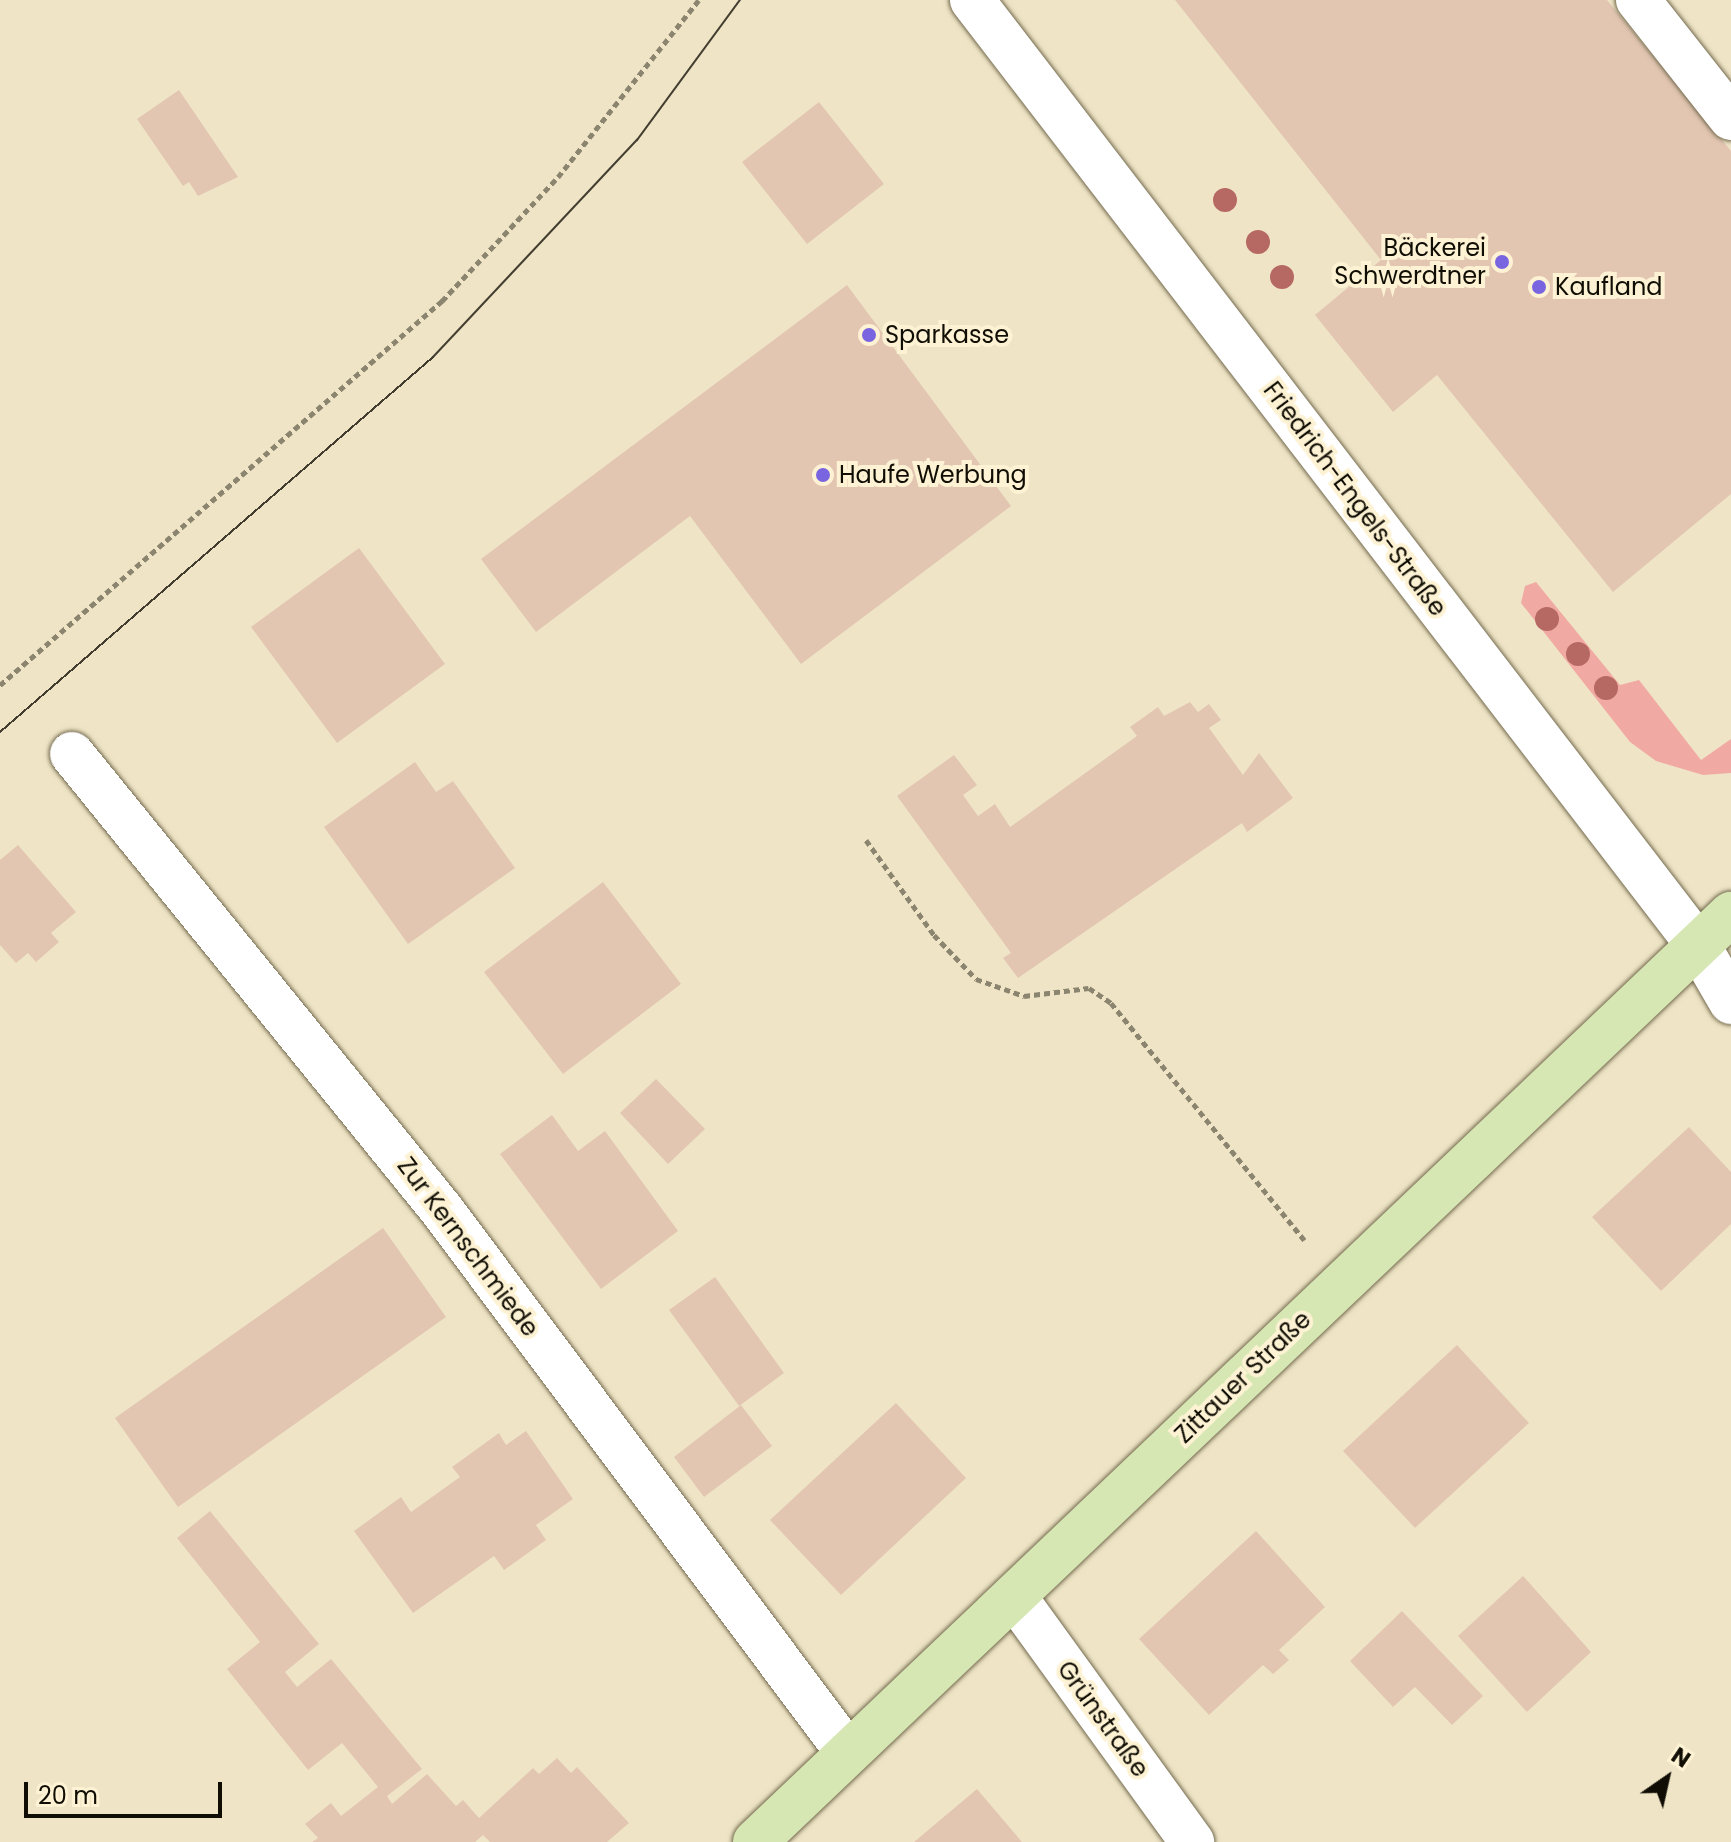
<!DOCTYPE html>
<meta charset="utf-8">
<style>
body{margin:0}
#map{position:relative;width:1731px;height:1842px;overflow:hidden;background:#efe5c6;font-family:Poppins,sans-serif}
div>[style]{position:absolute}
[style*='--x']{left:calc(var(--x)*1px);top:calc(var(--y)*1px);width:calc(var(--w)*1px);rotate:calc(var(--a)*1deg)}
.green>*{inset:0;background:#f1aaa3}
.building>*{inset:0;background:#e2c6b2}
.path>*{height:5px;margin-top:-2.5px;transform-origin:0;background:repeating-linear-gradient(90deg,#8b846f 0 6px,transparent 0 10px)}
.roads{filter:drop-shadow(0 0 2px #746a4f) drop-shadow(0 0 2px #746a4f)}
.minor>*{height:44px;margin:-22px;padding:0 22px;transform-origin:22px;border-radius:22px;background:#fff}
.major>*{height:44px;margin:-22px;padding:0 22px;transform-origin:22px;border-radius:22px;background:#d6e7b3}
.tram>*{height:2px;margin:-1px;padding:0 1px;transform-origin:1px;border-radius:1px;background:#423d2f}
.trees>*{width:24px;height:24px;margin:-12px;border-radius:50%;background:#b66863}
.dots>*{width:22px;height:22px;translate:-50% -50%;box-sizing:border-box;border:4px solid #fdf2d3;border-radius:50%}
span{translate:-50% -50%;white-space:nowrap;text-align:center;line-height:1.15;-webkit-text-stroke:8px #fdf2d3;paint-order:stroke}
.poi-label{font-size:24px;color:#100d04}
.right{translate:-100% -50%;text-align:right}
.left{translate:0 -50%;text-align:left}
.street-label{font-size:24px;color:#100d04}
.north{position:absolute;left:1627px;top:1738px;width:80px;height:80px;-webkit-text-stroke:6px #fdf2d3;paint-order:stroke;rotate:34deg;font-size:22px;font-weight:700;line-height:32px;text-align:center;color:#100d04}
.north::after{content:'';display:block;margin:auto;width:28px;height:36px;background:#100d04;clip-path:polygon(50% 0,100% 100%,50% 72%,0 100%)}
.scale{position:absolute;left:24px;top:1782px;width:198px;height:36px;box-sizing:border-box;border:4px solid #100d04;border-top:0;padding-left:10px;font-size:24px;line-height:28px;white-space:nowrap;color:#100d04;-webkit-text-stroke:6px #fdf2d3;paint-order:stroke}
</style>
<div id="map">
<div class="green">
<i style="clip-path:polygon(1536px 582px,1620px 685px,1639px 680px,1701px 760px,1731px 739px,1731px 773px,1703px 775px,1656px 761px,1630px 742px,1521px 603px,1525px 586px)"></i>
</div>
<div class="building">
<i style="clip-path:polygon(1175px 0,1607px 0,1731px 151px,1731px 494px,1613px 592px,1437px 375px,1393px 412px,1315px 315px,1381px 260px)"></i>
<i style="clip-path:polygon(179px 90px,238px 177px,198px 196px,189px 182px,183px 186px,137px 119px)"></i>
<i style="clip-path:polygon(819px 102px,884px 184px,807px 244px,742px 162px)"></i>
<i style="clip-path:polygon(847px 285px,1011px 506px,801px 664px,690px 516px,536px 632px,481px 559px)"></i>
<i style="clip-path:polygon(359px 548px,445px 664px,337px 743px,251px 627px)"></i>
<i style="clip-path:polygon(1190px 702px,1198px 712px,1209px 704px,1221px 720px,1209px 728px,1243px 775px,1259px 753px,1293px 798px,1247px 832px,1242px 823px,1018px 978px,1003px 958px,1011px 953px,897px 796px,954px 755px,977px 785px,963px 795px,978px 816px,995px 804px,1010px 827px,1137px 736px,1130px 727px,1158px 707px,1164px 716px)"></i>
<i style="clip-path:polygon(415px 762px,436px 792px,453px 781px,515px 868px,408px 944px,324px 827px)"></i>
<i style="clip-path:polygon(18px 845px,76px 912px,51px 933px,59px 942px,36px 962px,28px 953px,16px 963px,0 945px,0 860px)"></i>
<i style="clip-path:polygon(603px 882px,681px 984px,563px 1074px,484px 972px)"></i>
<i style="clip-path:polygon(656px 1079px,705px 1129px,668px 1164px,620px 1113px)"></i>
<i style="clip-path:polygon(552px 1115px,578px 1151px,605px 1131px,678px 1231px,601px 1289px,500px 1154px)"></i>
<i style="clip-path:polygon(1689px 1127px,1731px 1172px,1731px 1224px,1661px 1291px,1592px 1217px)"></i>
<i style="clip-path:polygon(383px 1228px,446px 1317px,178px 1507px,115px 1418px)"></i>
<i style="clip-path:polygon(715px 1277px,784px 1373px,739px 1406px,669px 1310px)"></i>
<i style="clip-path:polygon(1457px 1345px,1529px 1423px,1415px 1528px,1343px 1451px)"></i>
<i style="clip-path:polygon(896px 1403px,966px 1478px,841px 1595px,770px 1520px)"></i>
<i style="clip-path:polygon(741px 1405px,772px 1446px,704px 1497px,674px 1457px)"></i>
<i style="clip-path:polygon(526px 1431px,573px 1499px,536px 1525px,546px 1540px,504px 1570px,494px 1556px,413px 1613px,354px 1531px,401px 1497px,411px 1512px,460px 1477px,452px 1467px,499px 1433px,506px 1445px)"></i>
<i style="clip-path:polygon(210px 1511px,319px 1644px,285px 1672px,297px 1687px,331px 1659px,422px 1769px,387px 1796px,392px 1804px,427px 1774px,456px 1806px,463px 1800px,479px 1818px,533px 1768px,539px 1774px,557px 1758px,571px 1773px,577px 1767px,629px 1823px,607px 1842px,490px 1842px,483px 1835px,475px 1842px,312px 1842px,318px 1838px,305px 1824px,331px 1803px,341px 1816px,378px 1787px,342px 1743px,308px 1770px,227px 1669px,260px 1642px,177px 1538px)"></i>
<i style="clip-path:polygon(1256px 1531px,1325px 1607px,1279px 1650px,1289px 1660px,1273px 1674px,1263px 1665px,1209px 1715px,1139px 1639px)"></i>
<i style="clip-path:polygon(1523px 1576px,1591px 1652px,1527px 1712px,1458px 1636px)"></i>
<i style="clip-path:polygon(1402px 1611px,1483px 1696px,1452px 1725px,1415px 1687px,1393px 1707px,1350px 1661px)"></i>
<i style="clip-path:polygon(977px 1789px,1022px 1842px,914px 1842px)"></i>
</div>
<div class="path">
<i style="--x:0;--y:685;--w:586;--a:-40.98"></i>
<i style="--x:442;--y:301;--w:170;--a:-46.9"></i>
<i style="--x:558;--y:177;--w:226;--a:-51.5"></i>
<i style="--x:866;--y:840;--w:117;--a:54.4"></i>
<i style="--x:934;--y:935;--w:61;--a:46.3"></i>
<i style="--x:976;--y:979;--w:51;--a:19.5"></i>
<i style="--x:1024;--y:996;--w:65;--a:-7"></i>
<i style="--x:1089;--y:988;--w:27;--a:34"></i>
<i style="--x:1111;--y:1003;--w:306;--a:50.8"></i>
</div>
<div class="roads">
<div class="minor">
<i style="--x:972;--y:0;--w:1192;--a:52.47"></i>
<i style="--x:1698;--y:945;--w:66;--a:59.9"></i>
<i style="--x:1638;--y:0;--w:150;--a:51.8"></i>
<i style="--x:72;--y:754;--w:586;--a:50.96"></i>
<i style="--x:441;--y:1209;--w:679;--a:53.2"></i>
<i style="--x:1014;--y:1596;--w:304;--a:54.1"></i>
</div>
<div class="major">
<i style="--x:755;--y:1842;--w:1347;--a:-43.56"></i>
</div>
</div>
<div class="tram">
<i style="--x:0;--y:732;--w:573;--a:-40.89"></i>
<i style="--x:433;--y:357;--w:298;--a:-46.8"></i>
<i style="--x:637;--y:140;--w:174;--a:-53.7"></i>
</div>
<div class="trees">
<i style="left:1225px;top:200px"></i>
<i style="left:1258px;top:242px"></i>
<i style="left:1282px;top:277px"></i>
<i style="left:1547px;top:619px"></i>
<i style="left:1578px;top:654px"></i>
<i style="left:1606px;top:688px"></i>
</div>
<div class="dots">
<i style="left:1502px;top:262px;background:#7965e0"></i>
<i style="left:1539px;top:287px;background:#7965e0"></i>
<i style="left:869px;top:335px;background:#7965e0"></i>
<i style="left:823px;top:475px;background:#7965e0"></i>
</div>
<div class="poi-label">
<span class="right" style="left:1486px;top:262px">Bäckerei<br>Schwerdtner</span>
<span class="left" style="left:1555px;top:287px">Kaufland</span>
<span class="left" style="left:885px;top:335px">Sparkasse</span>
<span class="left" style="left:839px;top:475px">Haufe Werbung</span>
</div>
<div class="street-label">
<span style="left:1355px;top:499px;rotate:53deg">Friedrich-Engels-Straße</span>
<span style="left:468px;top:1247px;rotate:53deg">Zur Kernschmiede</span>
<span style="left:1243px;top:1377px;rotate:-44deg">Zittauer Straße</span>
<span style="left:1103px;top:1719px;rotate:54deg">Grünstraße</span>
</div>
<div class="north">N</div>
<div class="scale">20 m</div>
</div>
